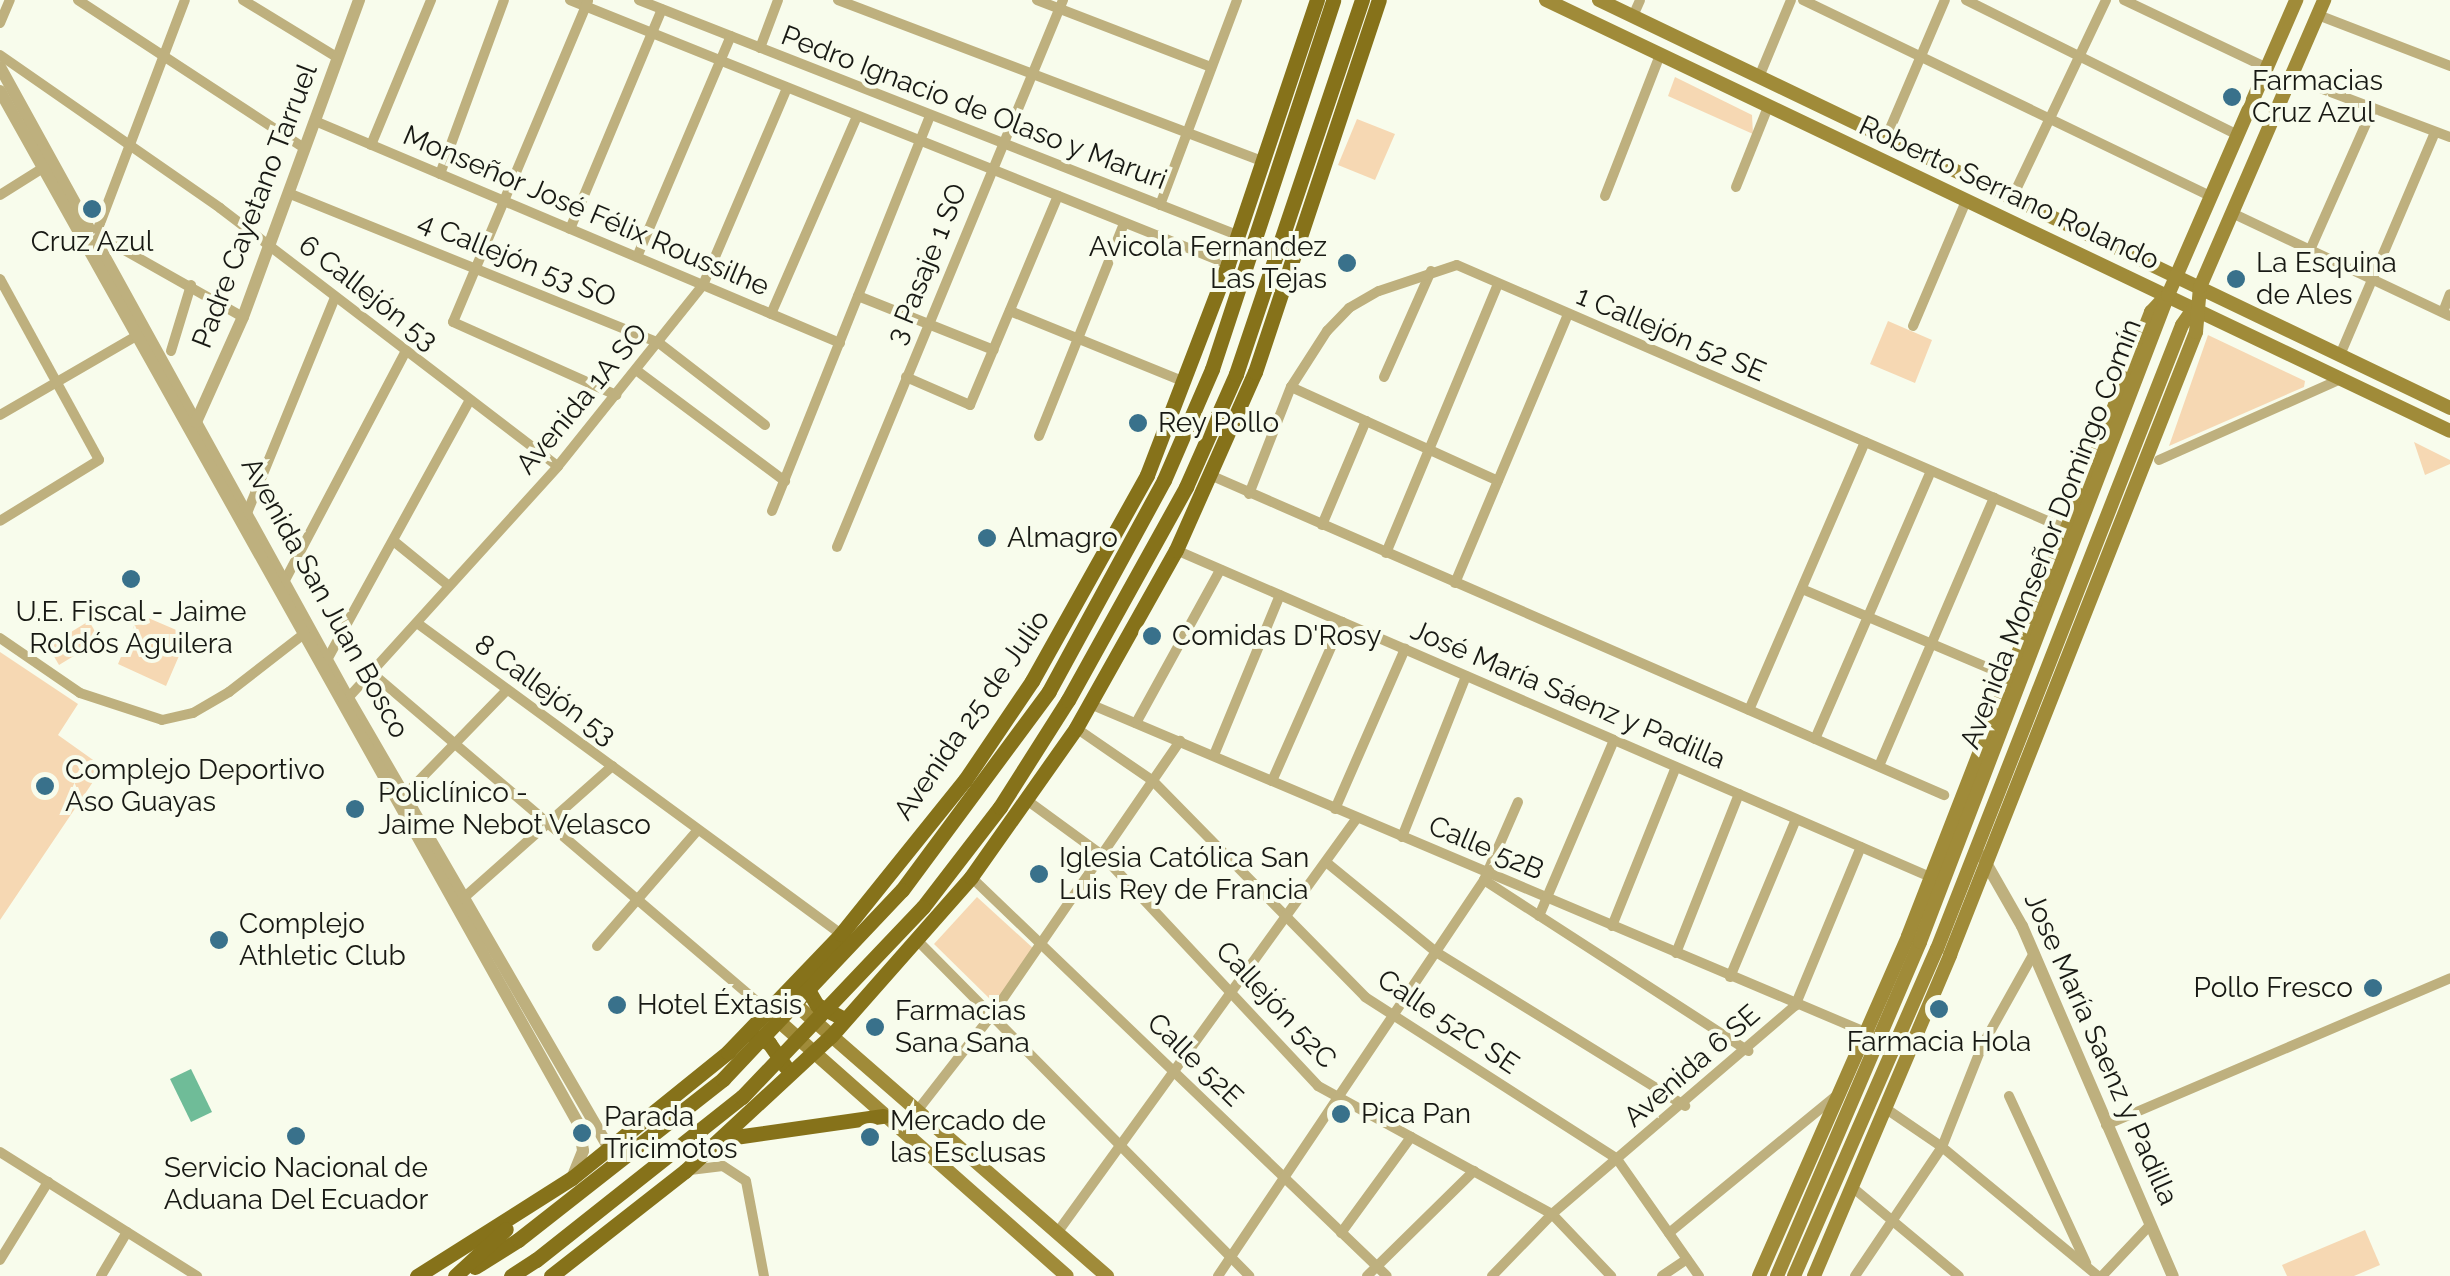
<!DOCTYPE html>
<meta charset="utf-8">
<style>
body{margin:0}
#map{position:relative;width:2450px;height:1276px;overflow:hidden;background:#f8fcec;font-family:Raleway,sans-serif}
div>[style]{position:absolute}
[style*='--x']{left:calc(var(--x)*1px);top:calc(var(--y)*1px);width:calc(var(--w)*1px);rotate:calc(var(--a)*1deg)}
.green>*{inset:0;background:#f6d8b3}
.water>*{inset:0;background:#6fbc98}
.minor>*{height:10px;margin:-5px;padding:0 5px;transform-origin:5px;border-radius:5px;background:#beb07e}
.tertiary>*{height:12px;margin:-6px;padding:0 6px;transform-origin:6px;border-radius:6px;background:#beb07e}
.secondary>*{height:14px;margin:-7px;padding:0 7px;transform-origin:7px;border-radius:7px;background:#a08b39}
.primary>*{height:15px;margin:-7.5px;padding:0 7.5px;transform-origin:7.5px;border-radius:7.5px;background:#86721a}
.primary-bridge>*{height:15px;margin:-7.5px;padding:0 7.5px;transform-origin:7.5px;border-radius:7.5px;background:#86721a}
.dots>*{width:28px;height:28px;translate:-50% -50%;box-sizing:border-box;border:5px solid #f8fcec;border-radius:50%}
span{translate:-50% -50%;white-space:nowrap;text-align:center;line-height:1.15;-webkit-text-stroke:8px #f8fcec;paint-order:stroke}
.poi-label{font-size:28px;color:#181914}
.left{translate:0 -50%;text-align:left}
.right{translate:-100% -50%;text-align:right}
.street-label{font-size:28px;color:#181914}
</style>
<div id="map">
<div class="green">
<i style="clip-path:polygon(1675px 77px,1752px 115px,1753px 134px,1668px 96px)"></i>
<i style="clip-path:polygon(1357px 119px,1395px 134px,1375px 180px,1338px 165px)"></i>
<i style="clip-path:polygon(1888px 321px,1932px 340px,1915px 383px,1870px 364px)"></i>
<i style="clip-path:polygon(2208px 335px,2305px 381px,2304px 387px,2169px 446px)"></i>
<i style="clip-path:polygon(2414px 442px,2450px 460px,2450px 464px,2425px 475px)"></i>
<i style="clip-path:polygon(139px 614px,188px 635px,166px 686px,118px 664px,128px 640px,158px 652px,129px 638px)"></i>
<i style="clip-path:polygon(89px 621px,100px 640px,59px 665px,48px 646px)"></i>
<i style="clip-path:polygon(0 652px,78px 704px,58px 735px,103px 767px,0 920px)"></i>
<i style="clip-path:polygon(977px 897px,1034px 949px,995px 1004px,934px 944px)"></i>
<i style="clip-path:polygon(2365px 1230px,2380px 1265px,2354px 1276px,2287px 1276px,2282px 1265px)"></i>
</div>
<div class="water">
<i style="clip-path:polygon(191px 1069px,212px 1112px,191px 1122px,170px 1079px)"></i>
</div>
<div class="minor">
<i style="--x:78;--y:0;--w:270;--a:33.2"></i>
<i style="--x:243;--y:0;--w:111;--a:31.4"></i>
<i style="--x:570;--y:0;--w:709;--a:21.86"></i>
<i style="--x:639;--y:0;--w:643;--a:21.45"></i>
<i style="--x:838;--y:0;--w:454;--a:20.8"></i>
<i style="--x:1037;--y:0;--w:186;--a:21.1"></i>
<i style="--x:1803;--y:0;--w:453;--a:25.7"></i>
<i style="--x:1966;--y:0;--w:304;--a:26.4"></i>
<i style="--x:2124;--y:0;--w:158;--a:25.4"></i>
<i style="--x:588;--y:1;--w:348;--a:112.8"></i>
<i style="--x:453;--y:322;--w:179;--a:24.1"></i>
<i style="--x:2318;--y:15;--w:142;--a:21.1"></i>
<i style="--x:1633;--y:16;--w:17;--a:-66"></i>
<i style="--x:0;--y:23;--w:25;--a:-67"></i>
<i style="--x:760;--y:48;--w:51;--a:-69.4"></i>
<i style="--x:0;--y:55;--w:268;--a:34.8"></i>
<i style="--x:220;--y:208;--w:425;--a:37.4"></i>
<i style="--x:1759;--y:77;--w:83;--a:-67.4"></i>
<i style="--x:2291;--y:77;--w:170;--a:20.7"></i>
<i style="--x:315;--y:121;--w:570;--a:22.92"></i>
<i style="--x:1886;--y:138;--w:150;--a:-66.9"></i>
<i style="--x:371;--y:145;--w:157;--a:-67.5"></i>
<i style="--x:440;--y:174;--w:185;--a:-69.8"></i>
<i style="--x:1736;--y:187;--w:86;--a:-68.2"></i>
<i style="--x:288;--y:193;--w:400;--a:22"></i>
<i style="--x:659;--y:343;--w:134;--a:37.7"></i>
<i style="--x:0;--y:195;--w:54;--a:-32.2"></i>
<i style="--x:1605;--y:196;--w:151;--a:-68.7"></i>
<i style="--x:2013;--y:196;--w:217;--a:-64.6"></i>
<i style="--x:1160;--y:205;--w:219;--a:-69.4"></i>
<i style="--x:2232;--y:213;--w:241;--a:25.3"></i>
<i style="--x:570;--y:229;--w:238;--a:-67.3"></i>
<i style="--x:96;--y:234;--w:169;--a:29.5"></i>
<i style="--x:88;--y:237;--w:9;--a:-21"></i>
<i style="--x:96;--y:234;--w:250;--a:-69.2"></i>
<i style="--x:2310;--y:250;--w:155;--a:-66.1"></i>
<i style="--x:637;--y:257;--w:240;--a:-67"></i>
<i style="--x:0;--y:279;--w:206;--a:61.3"></i>
<i style="--x:99;--y:460;--w:116;--a:148.4"></i>
<i style="--x:858;--y:296;--w:146;--a:21.7"></i>
<i style="--x:1010;--y:311;--w:189;--a:22.1"></i>
<i style="--x:2443;--y:312;--w:19;--a:-69"></i>
<i style="--x:771;--y:314;--w:216;--a:-66.5"></i>
<i style="--x:1913;--y:326;--w:136;--a:-67"></i>
<i style="--x:171;--y:351;--w:69;--a:-73.1"></i>
<i style="--x:2340;--y:355;--w:242;--a:-66.9"></i>
<i style="--x:636;--y:370;--w:186;--a:36.7"></i>
<i style="--x:906;--y:377;--w:70;--a:23.6"></i>
<i style="--x:970;--y:405;--w:227;--a:-67.2"></i>
<i style="--x:1384;--y:377;--w:116;--a:-66.1"></i>
<i style="--x:1291;--y:387;--w:227;--a:24.4"></i>
<i style="--x:0;--y:415;--w:165;--a:-30.1"></i>
<i style="--x:1039;--y:436;--w:228;--a:-68.2"></i>
<i style="--x:2159;--y:460;--w:201;--a:-24"></i>
<i style="--x:1210;--y:475;--w:801;--a:23.56"></i>
<i style="--x:1249;--y:494;--w:115;--a:-68.6"></i>
<i style="--x:1291;--y:387;--w:67;--a:-57.3"></i>
<i style="--x:1327;--y:331;--w:32;--a:-46"></i>
<i style="--x:1349;--y:308;--w:34;--a:-30"></i>
<i style="--x:1379;--y:291;--w:82;--a:-18.4"></i>
<i style="--x:1457;--y:265;--w:664;--a:23.44"></i>
<i style="--x:772;--y:511;--w:426;--a:-68.2"></i>
<i style="--x:245;--y:518;--w:238;--a:-67.8"></i>
<i style="--x:1322;--y:525;--w:113;--a:-67.1"></i>
<i style="--x:396;--y:543;--w:68;--a:39.1"></i>
<i style="--x:837;--y:547;--w:592;--a:-67.55"></i>
<i style="--x:1176;--y:550;--w:829;--a:23.44"></i>
<i style="--x:1386;--y:553;--w:291;--a:-67.4"></i>
<i style="--x:1455;--y:583;--w:292;--a:-67.2"></i>
<i style="--x:282;--y:586;--w:266;--a:-62.2"></i>
<i style="--x:1802;--y:589;--w:205;--a:22.9"></i>
<i style="--x:417;--y:623;--w:526;--a:36.26"></i>
<i style="--x:0;--y:638;--w:97;--a:34.5"></i>
<i style="--x:80;--y:693;--w:86;--a:18.2"></i>
<i style="--x:162;--y:720;--w:32;--a:-13"></i>
<i style="--x:193;--y:713;--w:42;--a:-30.3"></i>
<i style="--x:229;--y:692;--w:101;--a:-37.8"></i>
<i style="--x:328;--y:658;--w:294;--a:-61.2"></i>
<i style="--x:372;--y:673;--w:522;--a:40.49"></i>
<i style="--x:348;--y:698;--w:313;--a:-47.8"></i>
<i style="--x:558;--y:466;--w:232;--a:-51.3"></i>
<i style="--x:703;--y:285;--w:214;--a:-66.9"></i>
<i style="--x:1090;--y:704;--w:842;--a:22.94"></i>
<i style="--x:1749;--y:710;--w:292;--a:-66.6"></i>
<i style="--x:1136;--y:723;--w:175;--a:-61.2"></i>
<i style="--x:1076;--y:728;--w:93;--a:34.5"></i>
<i style="--x:1153;--y:781;--w:303;--a:45.5"></i>
<i style="--x:1365;--y:997;--w:300;--a:32.7"></i>
<i style="--x:1617;--y:1159;--w:143;--a:55"></i>
<i style="--x:1815;--y:739;--w:292;--a:-66.6"></i>
<i style="--x:1214;--y:755;--w:173;--a:-67.6"></i>
<i style="--x:1879;--y:766;--w:292;--a:-66.8"></i>
<i style="--x:1272;--y:781;--w:174;--a:-66.2"></i>
<i style="--x:401;--y:799;--w:152;--a:-45.8"></i>
<i style="--x:1028;--y:801;--w:92;--a:36.1"></i>
<i style="--x:1102;--y:855;--w:316;--a:46.9"></i>
<i style="--x:1318;--y:1086;--w:267;--a:28.7"></i>
<i style="--x:1552;--y:1214;--w:86;--a:46.4"></i>
<i style="--x:1335;--y:809;--w:175;--a:-66.4"></i>
<i style="--x:1402;--y:837;--w:173;--a:-68.3"></i>
<i style="--x:1326;--y:862;--w:142;--a:39.3"></i>
<i style="--x:1436;--y:952;--w:293;--a:31.7"></i>
<i style="--x:971;--y:877;--w:576;--a:43.81"></i>
<i style="--x:1484;--y:880;--w:315;--a:32.9"></i>
<i style="--x:459;--y:902;--w:205;--a:-41.6"></i>
<i style="--x:1539;--y:916;--w:191;--a:-66.9"></i>
<i style="--x:1612;--y:926;--w:171;--a:-68.1"></i>
<i style="--x:916;--y:939;--w:474;--a:45.3"></i>
<i style="--x:597;--y:946;--w:154;--a:-49"></i>
<i style="--x:1676;--y:953;--w:171;--a:-68.4"></i>
<i style="--x:1730;--y:977;--w:171;--a:-67.3"></i>
<i style="--x:2009;--y:1096;--w:184;--a:65.2"></i>
<i style="--x:1885;--y:1108;--w:69;--a:34.4"></i>
<i style="--x:1942;--y:1147;--w:202;--a:39.6"></i>
<i style="--x:917;--y:1111;--w:120;--a:-52.1"></i>
<i style="--x:991;--y:1016;--w:334;--a:-55.5"></i>
<i style="--x:2106;--y:1125;--w:374;--a:-23.1"></i>
<i style="--x:0;--y:1152;--w:233;--a:32.2"></i>
<i style="--x:690;--y:1170;--w:33;--a:-7"></i>
<i style="--x:723;--y:1166;--w:27;--a:33"></i>
<i style="--x:746;--y:1181;--w:97;--a:79.3"></i>
<i style="--x:1852;--y:1187;--w:139;--a:39.8"></i>
<i style="--x:1057;--y:1233;--w:512;--a:-54.14"></i>
<i style="--x:1341;--y:1233;--w:119;--a:-53.9"></i>
<i style="--x:1669;--y:1233;--w:217;--a:-39.4"></i>
<i style="--x:0;--y:1260;--w:92;--a:-58.4"></i>
<i style="--x:101;--y:1276;--w:51;--a:-59.4"></i>
<i style="--x:1218;--y:1276;--w:477;--a:-56.1"></i>
<i style="--x:1484;--y:880;--w:85;--a:-66.4"></i>
<i style="--x:1367;--y:1276;--w:150;--a:-44.5"></i>
<i style="--x:1492;--y:1276;--w:86;--a:-45.9"></i>
<i style="--x:1552;--y:1214;--w:320;--a:-40.6"></i>
<i style="--x:1795;--y:1006;--w:172;--a:-67.5"></i>
<i style="--x:1662;--y:1276;--w:30;--a:-34"></i>
<i style="--x:1855;--y:1276;--w:156;--a:-56"></i>
<i style="--x:1942;--y:1147;--w:109;--a:-68.4"></i>
<i style="--x:1982;--y:1046;--w:107;--a:-60.8"></i>
<i style="--x:2102;--y:1276;--w:71;--a:-46.7"></i>
</div>
<div class="tertiary">
<i style="--x:0;--y:67;--w:721;--a:61.12"></i>
<i style="--x:348;--y:698;--w:522;--a:59.9"></i>
<i style="--x:0;--y:91;--w:1185;--a:60.75"></i>
<i style="--x:579;--y:1125;--w:26;--a:81"></i>
<i style="--x:583;--y:1151;--w:29;--a:112"></i>
<i style="--x:196;--y:422;--w:115;--a:-65.9"></i>
<i style="--x:243;--y:317;--w:338;--a:-69.9"></i>
<i style="--x:1982;--y:856;--w:81;--a:60.3"></i>
<i style="--x:2022;--y:926;--w:381;--a:66.7"></i>
</div>
<div class="secondary">
<i style="--x:1546;--y:0;--w:1001;--a:25.49"></i>
<i style="--x:1599;--y:0;--w:944;--a:25.61"></i>
<i style="--x:787;--y:997;--w:425;--a:41.1"></i>
<i style="--x:773;--y:1016;--w:392;--a:41.5"></i>
<i style="--x:1759;--y:1276;--w:371;--a:-66.3"></i>
<i style="--x:1908;--y:936;--w:670;--a:-68.72"></i>
<i style="--x:2151;--y:312;--w:23;--a:-47"></i>
<i style="--x:1777;--y:1276;--w:363;--a:-66.8"></i>
<i style="--x:1920;--y:942;--w:693;--a:-69.03"></i>
<i style="--x:2168;--y:295;--w:322;--a:-66.5"></i>
<i style="--x:1794;--y:1276;--w:357;--a:-66.4"></i>
<i style="--x:1937;--y:949;--w:670;--a:-68.56"></i>
<i style="--x:2182;--y:325;--w:21;--a:-55"></i>
<i style="--x:1814;--y:1276;--w:349;--a:-67"></i>
<i style="--x:1950;--y:955;--w:670;--a:-68.45"></i>
<i style="--x:2196;--y:332;--w:45;--a:-84.9"></i>
<i style="--x:2200;--y:287;--w:313;--a:-66.6"></i>
</div>
<div class="primary">
<i style="--x:902;--y:890;--w:247;--a:-53.5"></i>
<i style="--x:1049;--y:691;--w:240;--a:-61.4"></i>
<i style="--x:1164;--y:480;--w:121;--a:-66.6"></i>
<i style="--x:1212;--y:369;--w:388;--a:-71.8"></i>
<i style="--x:923;--y:907;--w:126;--a:-52.4"></i>
<i style="--x:1000;--y:807;--w:127;--a:-57.6"></i>
<i style="--x:1068;--y:700;--w:244;--a:-61"></i>
<i style="--x:1186;--y:487;--w:124;--a:-66.1"></i>
<i style="--x:1236;--y:374;--w:395;--a:-71.4"></i>
<i style="--x:803;--y:981;--w:28;--a:60"></i>
<i style="--x:817;--y:1005;--w:31;--a:27"></i>
<i style="--x:749;--y:1034;--w:22;--a:24"></i>
<i style="--x:769;--y:1043;--w:29;--a:55"></i>
<i style="--x:721;--y:1139;--w:164;--a:-8.1"></i>
<i style="--x:475;--y:1267;--w:51;--a:-32.1"></i>
<i style="--x:417;--y:1276;--w:183;--a:-32.3"></i>
<i style="--x:572;--y:1178;--w:201;--a:-38.9"></i>
<i style="--x:728;--y:1052;--w:163;--a:-46.2"></i>
<i style="--x:841;--y:934;--w:198;--a:-51.2"></i>
<i style="--x:965;--y:780;--w:120;--a:-55.9"></i>
<i style="--x:1032;--y:681;--w:236;--a:-60.8"></i>
<i style="--x:1147;--y:475;--w:226;--a:-69"></i>
<i style="--x:1228;--y:264;--w:279;--a:-71.4"></i>
<i style="--x:455;--y:1276;--w:69;--a:-42.7"></i>
<i style="--x:511;--y:1276;--w:30;--a:-33"></i>
<i style="--x:551;--y:1276;--w:170;--a:-38.1"></i>
<i style="--x:685;--y:1171;--w:199;--a:-42.8"></i>
<i style="--x:831;--y:1036;--w:212;--a:-48.6"></i>
<i style="--x:971;--y:877;--w:182;--a:-54.8"></i>
<i style="--x:1076;--y:728;--w:204;--a:-60.7"></i>
<i style="--x:1176;--y:550;--w:195;--a:-66.1"></i>
<i style="--x:1255;--y:372;--w:392;--a:-71.6"></i>
</div>
<div class="primary-bridge">
<i style="--x:518;--y:1240;--w:261;--a:-38.1"></i>
<i style="--x:723;--y:1079;--w:260;--a:-46.6"></i>
<i style="--x:536;--y:1260;--w:263;--a:-38.4"></i>
<i style="--x:742;--y:1097;--w:262;--a:-46.4"></i>
</div>
<div class="dots">
<i style="left:2232px;top:97px;background:#39718b"></i>
<i style="left:92px;top:209px;background:#39718b"></i>
<i style="left:1347px;top:263px;background:#39718b"></i>
<i style="left:2236px;top:279px;background:#39718b"></i>
<i style="left:1138px;top:423px;background:#39718b"></i>
<i style="left:987px;top:538px;background:#39718b"></i>
<i style="left:131px;top:579px;background:#39718b"></i>
<i style="left:1152px;top:636px;background:#39718b"></i>
<i style="left:45px;top:786px;background:#39718b"></i>
<i style="left:355px;top:809px;background:#39718b"></i>
<i style="left:1039px;top:874px;background:#39718b"></i>
<i style="left:219px;top:940px;background:#39718b"></i>
<i style="left:2373px;top:988px;background:#39718b"></i>
<i style="left:617px;top:1005px;background:#39718b"></i>
<i style="left:1939px;top:1009px;background:#39718b"></i>
<i style="left:875px;top:1027px;background:#39718b"></i>
<i style="left:1341px;top:1114px;background:#39718b"></i>
<i style="left:582px;top:1133px;background:#39718b"></i>
<i style="left:296px;top:1136px;background:#39718b"></i>
<i style="left:870px;top:1137px;background:#39718b"></i>
</div>
<div class="poi-label">
<span class="left" style="left:2252px;top:97px">Farmacias<br>Cruz Azul</span>
<span style="left:92px;top:242px">Cruz Azul</span>
<span class="right" style="left:1327px;top:263px">Avicola Fernandez<br>Las Tejas</span>
<span class="left" style="left:2256px;top:279px">La Esquina<br>de Ales</span>
<span class="left" style="left:1158px;top:423px">Rey Pollo</span>
<span class="left" style="left:1007px;top:538px">Almagro</span>
<span style="left:131px;top:628px">U.E. Fiscal - Jaime<br>Roldós Aguilera</span>
<span class="left" style="left:1172px;top:636px">Comidas D'Rosy</span>
<span class="left" style="left:65px;top:786px">Complejo Deportivo<br>Aso Guayas</span>
<span class="left" style="left:378px;top:809px">Policlínico -<br>Jaime Nebot Velasco</span>
<span class="left" style="left:1059px;top:874px">Iglesia Católica San<br>Luis Rey de Francia</span>
<span class="left" style="left:239px;top:940px">Complejo<br>Athletic Club</span>
<span class="right" style="left:2353px;top:988px">Pollo Fresco</span>
<span class="left" style="left:637px;top:1005px">Hotel Éxtasis</span>
<span class="left" style="left:895px;top:1027px">Farmacias<br>Sana Sana</span>
<span style="left:1939px;top:1042px">Farmacia Hola</span>
<span class="left" style="left:1361px;top:1114px">Pica Pan</span>
<span class="left" style="left:604px;top:1133px">Parada<br>Tricimotos</span>
<span class="left" style="left:890px;top:1137px">Mercado de<br>las Esclusas</span>
<span style="left:296px;top:1184px">Servicio Nacional de<br>Aduana Del Ecuador</span>
</div>
<div class="street-label">
<span style="left:974px;top:108px;rotate:21deg">Pedro Ignacio de Olaso y Maruri</span>
<span style="left:2009px;top:193px;rotate:25deg">Roberto Serrano Rolando</span>
<span style="left:255px;top:206px;rotate:-69deg">Padre Cayetano Tarruel</span>
<span style="left:586px;top:211px;rotate:23deg">Monseñor José Félix Roussilhe</span>
<span style="left:517px;top:260px;rotate:22deg">4 Callejón 53 SO</span>
<span style="left:927px;top:264px;rotate:-68deg">3 Pasaje 1 SO</span>
<span style="left:368px;top:293px;rotate:38deg">6 Callejón 53</span>
<span style="left:1671px;top:334px;rotate:23deg">1 Callejón 52 SE</span>
<span style="left:582px;top:399px;rotate:-50deg">Avenida 1A SO</span>
<span style="left:2051px;top:534px;rotate:-69deg">Avenida Monseñor Domingo Comín</span>
<span style="left:325px;top:598px;rotate:61deg">Avenida San Juan Bosco</span>
<span style="left:545px;top:690px;rotate:36deg">8 Callejón 53</span>
<span style="left:1568px;top:695px;rotate:23deg">José María Sáenz y Padilla</span>
<span style="left:972px;top:715px;rotate:-55deg">Avenida 25 de Julio</span>
<span style="left:1486px;top:848px;rotate:23deg">Calle 52B</span>
<span style="left:1276px;top:1005px;rotate:47deg">Callejón 52C</span>
<span style="left:1448px;top:1022px;rotate:34deg">Calle 52C SE</span>
<span style="left:2101px;top:1049px;rotate:66deg">Jose María Saenz y Padilla</span>
<span style="left:1195px;top:1060px;rotate:44deg">Calle 52E</span>
<span style="left:1692px;top:1066px;rotate:-41deg">Avenida 6 SE</span>
</div>
</div>
